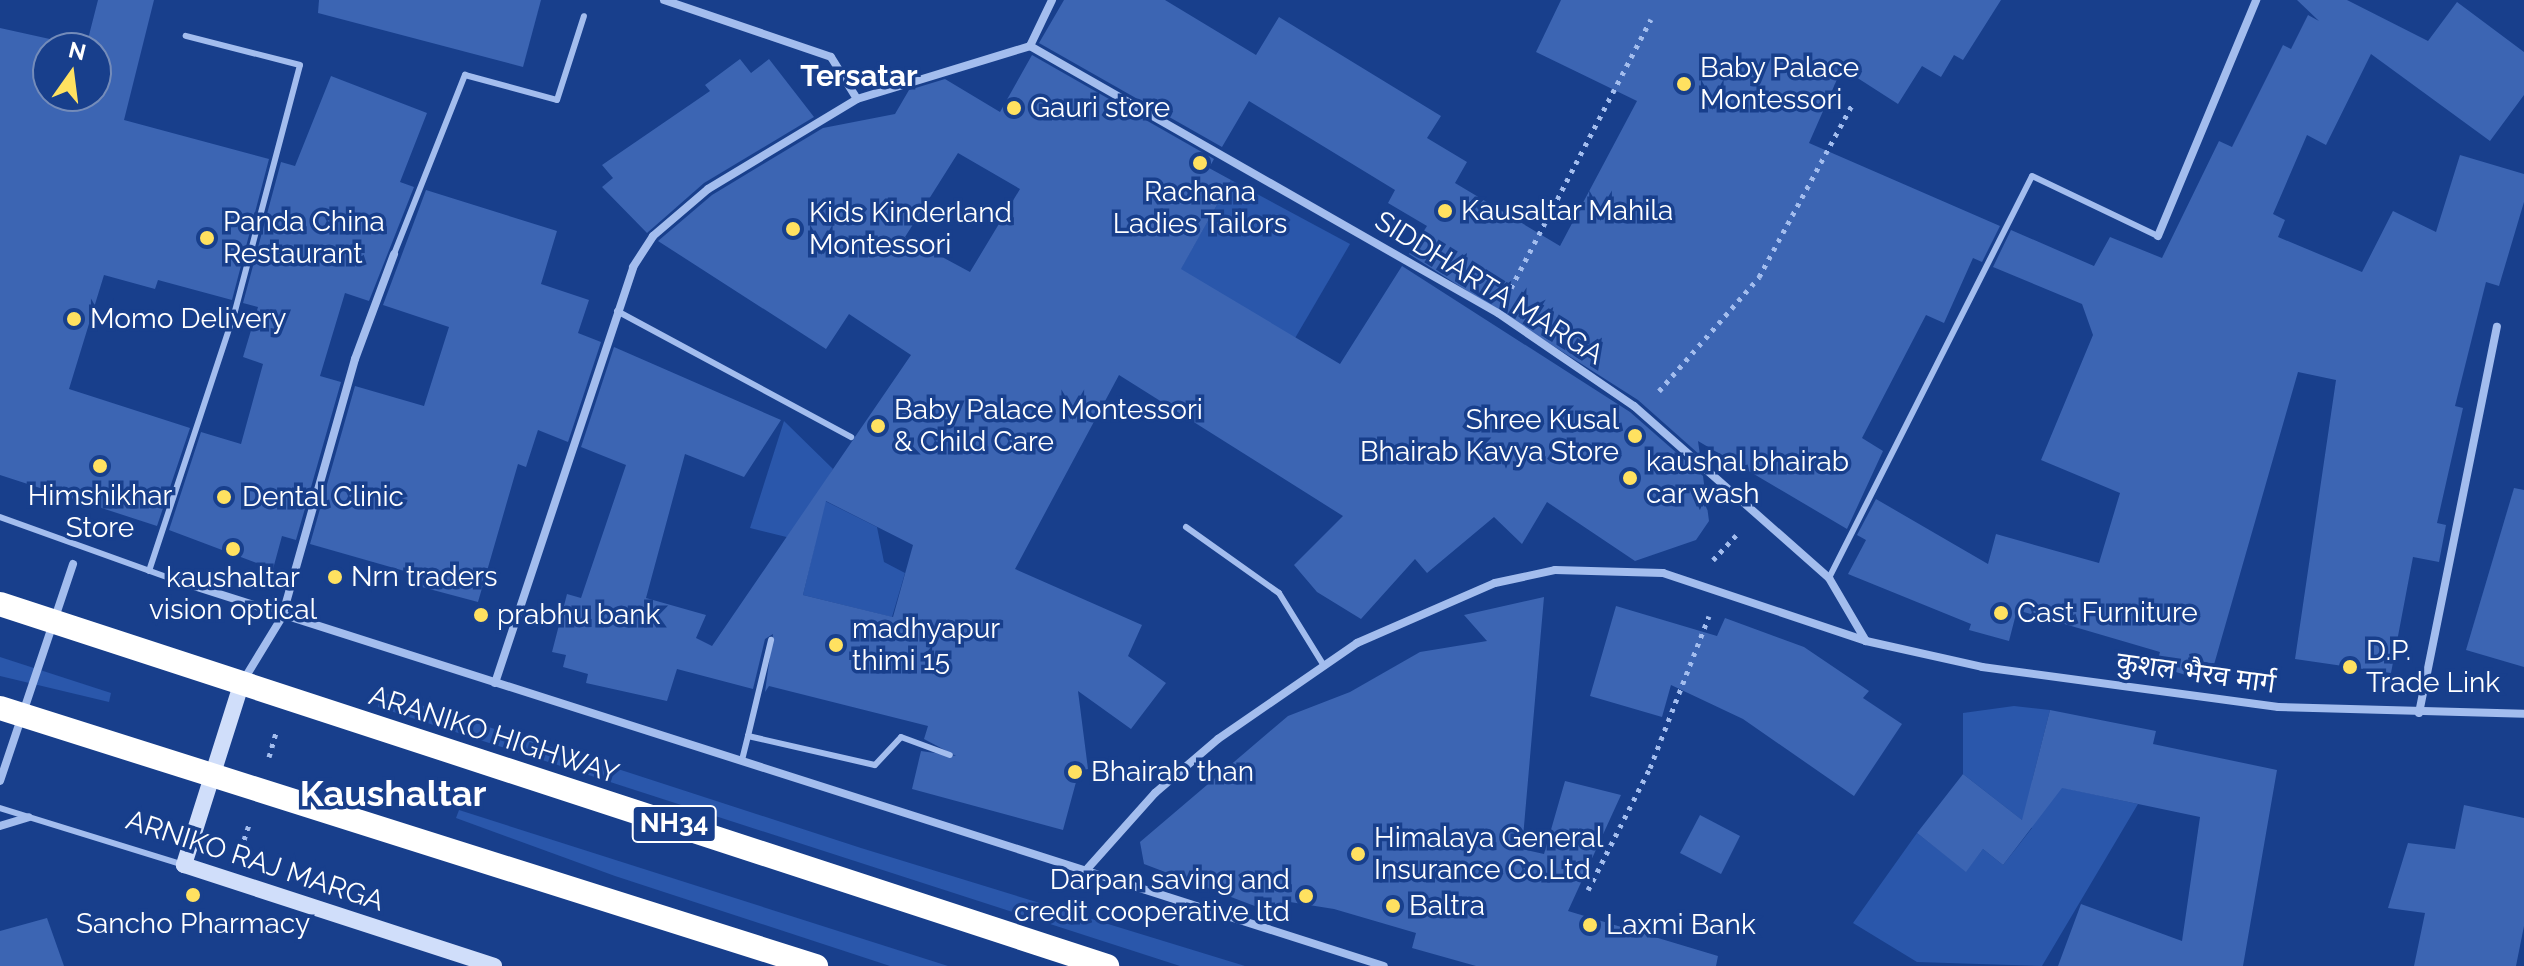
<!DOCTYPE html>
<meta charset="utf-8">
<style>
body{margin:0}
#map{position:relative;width:2524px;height:966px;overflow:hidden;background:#183f8c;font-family:Raleway,"Noto Sans Devanagari",sans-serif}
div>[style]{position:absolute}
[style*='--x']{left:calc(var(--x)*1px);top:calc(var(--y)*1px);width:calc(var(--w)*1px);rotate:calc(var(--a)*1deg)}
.green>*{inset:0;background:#2a57ab}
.building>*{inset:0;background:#3c65b3}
.path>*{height:5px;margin-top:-2.5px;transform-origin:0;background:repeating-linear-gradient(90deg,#a3bdee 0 4px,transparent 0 10px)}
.lane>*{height:6px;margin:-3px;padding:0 3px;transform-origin:3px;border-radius:3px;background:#a3bdee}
.street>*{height:8px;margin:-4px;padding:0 4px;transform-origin:4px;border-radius:4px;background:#a3bdee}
.secondary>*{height:16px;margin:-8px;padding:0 8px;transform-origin:8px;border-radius:8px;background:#d0defa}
.highway>*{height:24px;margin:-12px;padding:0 12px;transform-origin:12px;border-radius:12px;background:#fff}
.dots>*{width:22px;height:22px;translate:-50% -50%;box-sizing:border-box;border:4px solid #183f8c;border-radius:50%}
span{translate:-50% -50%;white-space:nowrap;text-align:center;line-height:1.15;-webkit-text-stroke:7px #183f8c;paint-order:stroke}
.shield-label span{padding:2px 6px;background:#183f8c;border:2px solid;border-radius:6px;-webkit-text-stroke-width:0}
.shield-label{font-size:26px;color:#fff;font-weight:700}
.poi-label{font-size:28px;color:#fff}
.left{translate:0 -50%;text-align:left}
.right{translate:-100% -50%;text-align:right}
.street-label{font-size:28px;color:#fff}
.neighbourhood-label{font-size:30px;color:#fff;font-weight:700}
.district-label{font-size:36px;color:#fff;font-weight:700}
.north{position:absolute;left:32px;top:32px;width:80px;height:80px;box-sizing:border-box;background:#183f8c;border:2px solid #748cba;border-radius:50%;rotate:14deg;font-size:22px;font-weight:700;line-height:32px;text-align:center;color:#fff}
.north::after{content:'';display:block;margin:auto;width:28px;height:36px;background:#ffe160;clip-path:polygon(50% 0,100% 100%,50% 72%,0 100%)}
</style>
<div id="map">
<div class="green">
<i style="clip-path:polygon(1231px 180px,1350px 244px,1260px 398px,1147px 328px)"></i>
<i style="clip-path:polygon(784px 421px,833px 469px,817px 497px,877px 527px,884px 562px,905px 573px,892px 617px,803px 595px,815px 544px,750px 528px)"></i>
<i style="clip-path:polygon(0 657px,111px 693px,109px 702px,0 676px)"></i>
<i style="clip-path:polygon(381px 692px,861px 848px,1245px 966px,1180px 966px,378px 707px)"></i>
<i style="clip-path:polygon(2014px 706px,2050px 710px,2032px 781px,2138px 804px,2042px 966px,1917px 962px,1853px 923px,1917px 833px,1966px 871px,1983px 849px,2003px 865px,2032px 828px,1963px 774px,1963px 713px)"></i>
<i style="clip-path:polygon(459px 810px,948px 966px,890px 966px,615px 876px,456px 818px)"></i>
</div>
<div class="building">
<i style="clip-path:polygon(evenodd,98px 0,154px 0,124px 120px,269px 159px,232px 300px,158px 280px,155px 289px,104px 275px,69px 389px,190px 428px,157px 526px,0 475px,0 28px,86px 47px,98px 0,48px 48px,96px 48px,96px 96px,48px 96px,48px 48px)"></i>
<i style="clip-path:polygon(319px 0,541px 0,523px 67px,318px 13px)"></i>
<i style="clip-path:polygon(1064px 0,1165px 0,1256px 55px,1279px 17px,1441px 116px,1427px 138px,1467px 162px,1455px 183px,1560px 246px,1637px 101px,1536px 52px,1561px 0,2001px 0,1963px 60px,1954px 55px,1941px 77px,1922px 66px,1898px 104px,1842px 68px,1809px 143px,2000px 226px,1982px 262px,1973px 258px,1944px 323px,1926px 315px,1862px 438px,1883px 451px,1847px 529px,1698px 441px,1700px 455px,1638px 400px,1409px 254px,1427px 226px,1388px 203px,1395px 190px,1249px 101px,1222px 147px,1039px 43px)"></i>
<i style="clip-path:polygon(2297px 0,2347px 0,2428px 41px,2457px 2px,2524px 52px,2524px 95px,2490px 141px,2371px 54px,2326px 145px,2307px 135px,2273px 214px,2285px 220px,2278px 237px,2362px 272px,2393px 211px,2436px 232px,2460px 155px,2524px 174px,2524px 202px,2499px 286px,2486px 282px,2455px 406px,2463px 408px,2437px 523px,2446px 525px,2439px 562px,2413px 557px,2391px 673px,2295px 659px,2336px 380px,2298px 372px,2209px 682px,2156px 666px,2160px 652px,2017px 610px,2009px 641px,1969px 630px,1971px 624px,1848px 574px,1866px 540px,1857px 535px,1876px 499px,1988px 564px,1996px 534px,2099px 563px,2120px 493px,2041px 460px,2093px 335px,2082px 304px,1993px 267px,2011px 230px,2094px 266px,2110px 237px,2162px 258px,2219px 141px,2232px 147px,2283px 45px,2291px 49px,2308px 15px,2319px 21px)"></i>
<i style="clip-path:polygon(evenodd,1032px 55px,1214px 159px,1209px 168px,1231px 180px,1181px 269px,1340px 364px,1402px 266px,1630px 412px,1703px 476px,1709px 521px,1696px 540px,1635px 561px,1547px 502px,1522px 544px,1494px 517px,1427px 573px,1415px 559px,1361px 619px,1317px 592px,1294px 565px,1343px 516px,1119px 375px,1015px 569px,1142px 625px,1128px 656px,1166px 683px,1131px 729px,1078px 691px,1088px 769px,1079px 771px,1063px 830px,912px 789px,921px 751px,956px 756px,924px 739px,928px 726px,769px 686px,765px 692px,773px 634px,765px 639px,753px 689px,677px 669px,667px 701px,586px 683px,588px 674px,563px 667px,566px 655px,552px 652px,567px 594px,581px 598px,626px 465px,581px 447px,614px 347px,781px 420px,744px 477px,685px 454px,646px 598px,706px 615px,696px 638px,712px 646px,911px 355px,849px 314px,826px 349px,658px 241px,712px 195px,823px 128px,895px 114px,909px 90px,945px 79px,1000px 112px,1032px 55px,958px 153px,1020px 189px,970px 272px,905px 237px,958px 153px,1032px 55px,826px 501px,913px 545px,893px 617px,803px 595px,826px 501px)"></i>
<i style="clip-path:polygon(740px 59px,751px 73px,769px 59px,814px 117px,704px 183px,647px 233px,602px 187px,613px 178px,602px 165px,710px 91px,705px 85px)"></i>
<i style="clip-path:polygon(331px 76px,427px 113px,400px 182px,414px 187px,369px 301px,345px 293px,320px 376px,341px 382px,296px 540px,282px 536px,273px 569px,169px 530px,201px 432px,241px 444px,263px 364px,243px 357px,258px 307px,243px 303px,281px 162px,295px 166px)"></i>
<i style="clip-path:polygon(426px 190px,557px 231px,541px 284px,589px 300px,578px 333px,601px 342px,568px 442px,538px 430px,526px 467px,518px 464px,478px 602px,418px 586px,422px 576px,310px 544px,355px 386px,424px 406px,449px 327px,383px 305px)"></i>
<i style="clip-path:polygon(2514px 488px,2524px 490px,2524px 667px,2466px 650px)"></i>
<i style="clip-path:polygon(1544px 597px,1522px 849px,1544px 854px,1565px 781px,1621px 795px,1568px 911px,1718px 956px,1716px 966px,1476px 966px,1412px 948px,1416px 933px,1334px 909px,1290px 902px,1260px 908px,1144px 864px,1140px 842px,1288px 716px,1350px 692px,1420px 652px,1487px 641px,1464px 615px)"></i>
<i style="clip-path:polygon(1616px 606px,1717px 636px,1725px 618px,1804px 647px,1869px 691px,1863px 698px,1902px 724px,1854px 796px,1743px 719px,1671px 685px,1662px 717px,1590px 696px)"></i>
<i style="clip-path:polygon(2050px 710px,2156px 731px,2153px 744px,2277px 770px,2243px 966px,2058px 966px,2081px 904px,2182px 941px,2200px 817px,2062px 788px,2003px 865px,1983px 849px,1966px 872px,1917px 833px,1963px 774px,2022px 820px)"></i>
<i style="clip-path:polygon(2464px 805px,2524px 818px,2524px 926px,2516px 966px,2414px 966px,2425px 913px,2388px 908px,2408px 843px,2455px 849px)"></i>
<i style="clip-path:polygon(1700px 815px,1740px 836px,1721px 874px,1680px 853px)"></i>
<i style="clip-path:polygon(47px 918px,64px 966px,0 966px,0 931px)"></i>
</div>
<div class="path">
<i style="--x:1511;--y:288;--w:303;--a:-62.5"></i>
<i style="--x:1659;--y:391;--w:152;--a:-48.7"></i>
<i style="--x:1759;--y:277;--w:196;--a:-61.6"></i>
<i style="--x:1713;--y:560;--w:34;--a:-47"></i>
<i style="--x:269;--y:757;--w:26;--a:-74"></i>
<i style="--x:241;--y:849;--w:25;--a:-72"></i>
<i style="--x:1588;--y:890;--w:137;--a:-63.1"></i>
<i style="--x:1650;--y:768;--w:163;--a:-68.8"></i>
</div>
<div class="lane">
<i style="--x:394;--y:254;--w:193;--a:-68.4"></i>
<i style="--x:465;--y:75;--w:95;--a:15.2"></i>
<i style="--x:557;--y:100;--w:88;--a:-72.2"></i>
<i style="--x:617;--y:311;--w:266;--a:28.3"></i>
<i style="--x:0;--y:517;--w:183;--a:19.8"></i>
<i style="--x:1186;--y:527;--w:114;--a:35.4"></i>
<i style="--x:1279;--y:593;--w:86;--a:58.3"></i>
<i style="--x:149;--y:571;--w:274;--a:-71.7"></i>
<i style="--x:235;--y:311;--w:254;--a:-75.2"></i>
<i style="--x:300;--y:65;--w:118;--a:-165.7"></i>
<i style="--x:1829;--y:578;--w:450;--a:-63.2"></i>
<i style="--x:2032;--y:176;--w:140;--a:25.5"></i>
<i style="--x:748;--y:736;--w:99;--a:-76.5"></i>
<i style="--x:742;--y:760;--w:25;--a:-76"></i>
<i style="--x:748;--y:736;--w:130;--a:12.9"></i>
<i style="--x:875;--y:765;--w:38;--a:-47"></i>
<i style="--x:901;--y:737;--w:52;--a:20.2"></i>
<i style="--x:0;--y:808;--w:193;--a:17.2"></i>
</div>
<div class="street">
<i style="--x:664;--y:0;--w:176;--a:18.8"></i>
<i style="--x:831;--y:57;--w:49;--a:58.2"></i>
<i style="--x:1030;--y:46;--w:539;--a:29.71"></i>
<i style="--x:1498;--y:313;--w:165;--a:34.4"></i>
<i style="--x:1634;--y:406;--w:260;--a:41.4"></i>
<i style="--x:1829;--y:578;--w:73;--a:59.6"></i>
<i style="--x:1030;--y:46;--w:51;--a:-64.4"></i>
<i style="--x:2158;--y:236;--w:256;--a:-67.4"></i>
<i style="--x:172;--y:579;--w:1272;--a:17.71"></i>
<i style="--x:243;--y:681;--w:75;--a:-58.6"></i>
<i style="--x:282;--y:617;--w:268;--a:-74.2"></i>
<i style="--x:355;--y:359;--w:112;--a:-69.6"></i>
<i style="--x:495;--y:683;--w:438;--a:-71.6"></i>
<i style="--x:633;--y:267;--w:37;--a:-57"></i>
<i style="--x:653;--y:236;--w:72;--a:-40.5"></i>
<i style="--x:708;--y:189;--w:174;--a:-31.1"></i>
<i style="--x:857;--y:99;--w:181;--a:-17"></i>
<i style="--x:2419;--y:713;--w:394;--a:-78.6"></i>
<i style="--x:0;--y:781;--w:229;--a:-71.4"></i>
<i style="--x:0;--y:826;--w:30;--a:-17"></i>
<i style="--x:1088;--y:868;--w:101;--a:-48.2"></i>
<i style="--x:1155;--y:793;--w:83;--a:-40.6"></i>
<i style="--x:1218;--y:739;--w:169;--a:-34.6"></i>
<i style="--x:1357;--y:643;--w:150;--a:-23.5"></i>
<i style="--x:1495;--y:583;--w:61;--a:-12.2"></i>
<i style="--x:1555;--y:570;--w:108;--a:1.6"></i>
<i style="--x:1663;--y:573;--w:214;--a:18.5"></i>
<i style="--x:1866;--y:641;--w:119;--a:12.6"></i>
<i style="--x:1982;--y:667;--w:299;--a:7.7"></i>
<i style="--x:2278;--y:707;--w:246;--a:1.6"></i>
</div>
<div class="secondary">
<i style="--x:241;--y:685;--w:189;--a:107.6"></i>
<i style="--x:184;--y:865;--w:326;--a:18"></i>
</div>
<div class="highway">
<i style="--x:0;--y:604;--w:1165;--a:18.11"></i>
<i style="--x:0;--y:708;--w:856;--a:17.55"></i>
</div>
<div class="dots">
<i style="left:1684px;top:84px;background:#ffe160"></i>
<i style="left:1014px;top:108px;background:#ffe160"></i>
<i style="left:1200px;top:163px;background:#ffe160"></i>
<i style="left:1445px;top:211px;background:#ffe160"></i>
<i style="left:793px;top:229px;background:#ffe160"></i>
<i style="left:207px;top:238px;background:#ffe160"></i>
<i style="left:74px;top:319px;background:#ffe160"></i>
<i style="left:878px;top:426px;background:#ffe160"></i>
<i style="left:1635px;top:436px;background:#ffe160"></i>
<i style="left:100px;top:466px;background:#ffe160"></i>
<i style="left:1630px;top:478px;background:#ffe160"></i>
<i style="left:224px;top:497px;background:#ffe160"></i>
<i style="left:233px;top:549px;background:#ffe160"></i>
<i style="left:335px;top:577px;background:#ffe160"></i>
<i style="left:2001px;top:613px;background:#ffe160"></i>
<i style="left:481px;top:615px;background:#ffe160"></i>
<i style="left:836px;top:645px;background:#ffe160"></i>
<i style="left:2350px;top:667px;background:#ffe160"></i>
<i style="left:1075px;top:772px;background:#ffe160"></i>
<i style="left:1358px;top:854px;background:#ffe160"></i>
<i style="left:193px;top:895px;background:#ffe160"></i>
<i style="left:1306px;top:896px;background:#ffe160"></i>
<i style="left:1393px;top:906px;background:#ffe160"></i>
<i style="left:1590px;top:925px;background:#ffe160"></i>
</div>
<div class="shield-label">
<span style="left:674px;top:824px">NH34</span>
</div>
<div class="poi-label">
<span class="left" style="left:1700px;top:84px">Baby Palace<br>Montessori</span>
<span class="left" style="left:1030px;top:108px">Gauri store</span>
<span style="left:1200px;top:208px">Rachana<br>Ladies Tailors</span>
<span class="left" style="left:1461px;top:211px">Kausaltar Mahila</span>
<span class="left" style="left:809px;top:229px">Kids Kinderland<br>Montessori</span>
<span class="left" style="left:223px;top:238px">Panda China<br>Restaurant</span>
<span class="left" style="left:90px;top:319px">Momo Delivery</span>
<span class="left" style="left:894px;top:426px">Baby Palace Montessori<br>&amp; Child Care</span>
<span class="right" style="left:1619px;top:436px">Shree Kusal<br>Bhairab Kavya Store</span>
<span class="left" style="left:1646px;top:478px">kaushal bhairab<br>car wash</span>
<span style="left:100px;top:512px">Himshikhar<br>Store</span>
<span class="left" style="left:242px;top:497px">Dental Clinic</span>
<span class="left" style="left:351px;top:577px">Nrn traders</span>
<span style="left:233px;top:594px">kaushaltar<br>vision optical</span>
<span class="left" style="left:2017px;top:613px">Cast Furniture</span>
<span class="left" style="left:497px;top:615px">prabhu bank</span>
<span class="left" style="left:852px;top:645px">madhyapur<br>thimi 15</span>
<span class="left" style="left:2366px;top:667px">D.P.<br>Trade Link</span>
<span class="left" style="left:1091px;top:772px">Bhairab than</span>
<span class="left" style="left:1374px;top:854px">Himalaya General<br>Insurance Co.Ltd</span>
<span class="right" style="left:1290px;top:896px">Darpan saving and<br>credit cooperative ltd</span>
<span class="left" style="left:1409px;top:906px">Baltra</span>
<span style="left:193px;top:924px">Sancho Pharmacy</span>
<span class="left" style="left:1606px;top:925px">Laxmi Bank</span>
</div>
<div class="street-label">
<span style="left:1489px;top:288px;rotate:32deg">SIDDHARTA MARGA</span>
<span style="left:2196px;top:673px;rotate:8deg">कुशल‌ भैरव मार्ग</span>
<span style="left:494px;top:735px;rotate:18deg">ARANIKO HIGHWAY</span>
<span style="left:255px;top:861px;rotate:18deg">ARNIKO RAJ MARGA</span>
</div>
<div class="neighbourhood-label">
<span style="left:859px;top:76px">Tersatar</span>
</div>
<div class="district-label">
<span style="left:393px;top:794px">Kaushaltar</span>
</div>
<div class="north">N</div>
</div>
